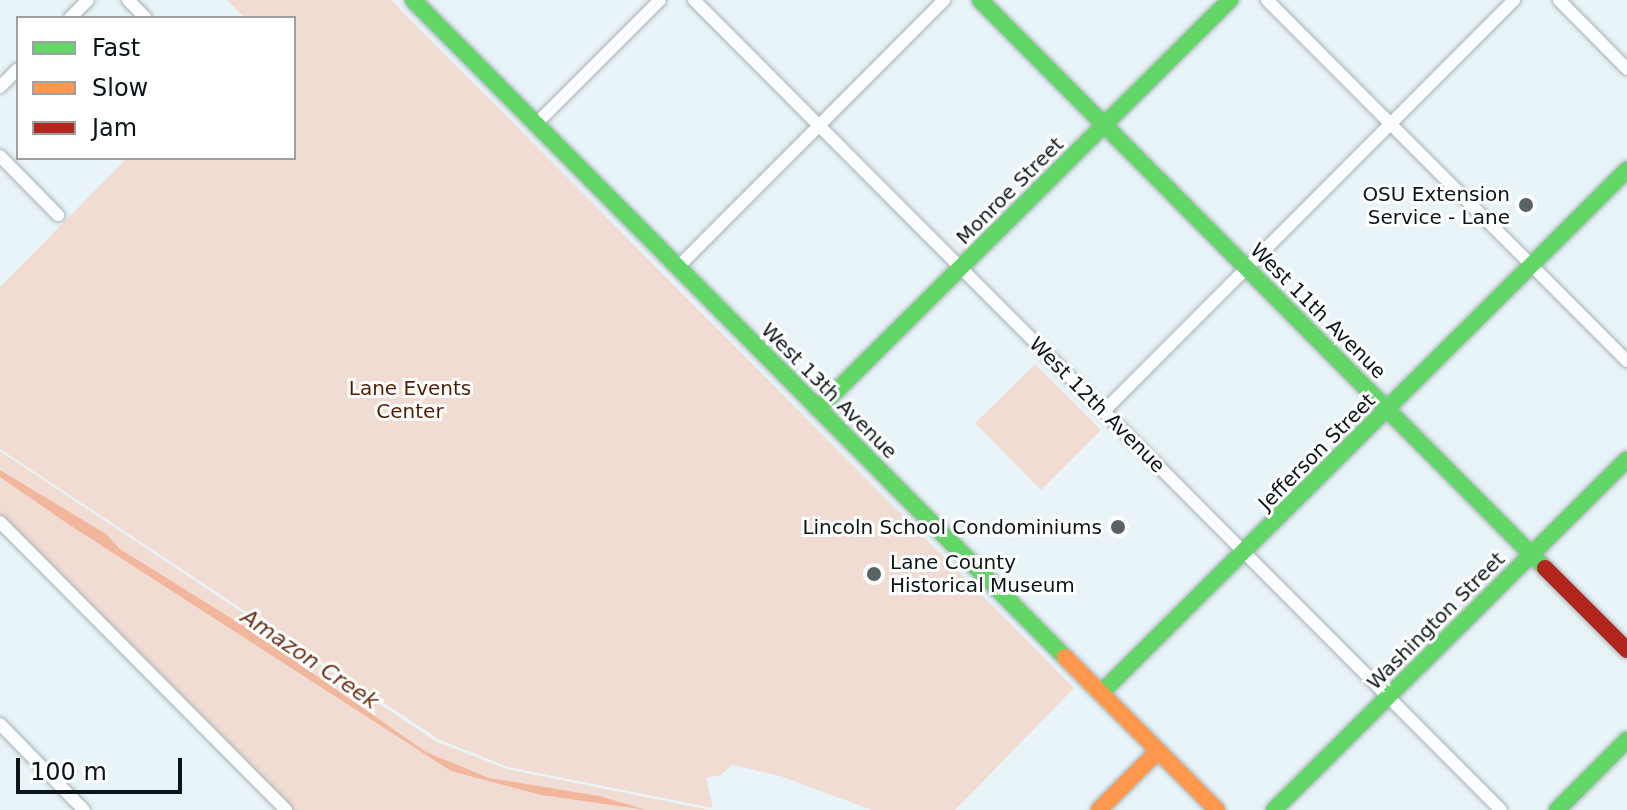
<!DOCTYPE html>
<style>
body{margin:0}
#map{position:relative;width:1627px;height:810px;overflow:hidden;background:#e8f4f8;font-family:"DejaVu Sans",sans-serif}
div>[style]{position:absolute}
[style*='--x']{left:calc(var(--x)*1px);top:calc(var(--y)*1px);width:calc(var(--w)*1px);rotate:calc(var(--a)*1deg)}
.green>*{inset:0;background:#f1dcd3}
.water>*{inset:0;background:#f2b69d}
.roads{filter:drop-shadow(0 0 2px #a8b2b5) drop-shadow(0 0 2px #a8b2b5)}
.street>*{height:12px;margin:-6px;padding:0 6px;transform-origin:6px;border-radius:6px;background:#fcfdfe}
.fast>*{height:16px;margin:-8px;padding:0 8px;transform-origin:8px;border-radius:8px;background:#63d668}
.slow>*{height:16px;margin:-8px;padding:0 8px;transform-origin:8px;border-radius:8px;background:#ff974d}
.jam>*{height:16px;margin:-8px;padding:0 8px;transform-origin:8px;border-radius:8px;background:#b3261e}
.dots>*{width:22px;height:22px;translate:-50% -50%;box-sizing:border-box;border:4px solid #fff;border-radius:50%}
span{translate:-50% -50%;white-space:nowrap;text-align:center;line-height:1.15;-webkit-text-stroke:6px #fff;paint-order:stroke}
.street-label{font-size:20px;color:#0b1518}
.poi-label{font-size:20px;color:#0b1518}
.right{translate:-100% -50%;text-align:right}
.left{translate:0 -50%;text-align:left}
.park-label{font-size:20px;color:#541d01}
.water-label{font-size:22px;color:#6d331a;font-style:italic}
.legend{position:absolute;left:16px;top:16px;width:280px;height:144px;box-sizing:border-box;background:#fff;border:2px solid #9da1a3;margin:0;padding:10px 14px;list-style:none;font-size:24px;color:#0b1518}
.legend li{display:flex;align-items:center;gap:16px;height:40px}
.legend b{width:40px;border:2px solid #9da1a3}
.scale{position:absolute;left:16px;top:758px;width:166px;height:36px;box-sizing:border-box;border:4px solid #0b1518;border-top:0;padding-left:10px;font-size:24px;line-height:28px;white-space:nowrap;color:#0b1518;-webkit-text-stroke:6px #fff;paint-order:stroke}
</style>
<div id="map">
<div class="green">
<i style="clip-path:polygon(227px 0,391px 0,1074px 688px,955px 810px,872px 810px,780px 776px,732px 765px,721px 775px,706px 778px,713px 808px,508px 767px,440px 740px,0 449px,0 287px,127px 158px,294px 158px,294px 18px,245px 18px)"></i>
<i style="clip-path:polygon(1035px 364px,1101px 430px,1041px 490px,975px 423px)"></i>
<i style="clip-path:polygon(0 451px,437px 742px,507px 769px,710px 810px,291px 810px,0 517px)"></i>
</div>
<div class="water">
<i style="clip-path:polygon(0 470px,106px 534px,120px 549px,258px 635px,426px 752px,489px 778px,599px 796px,647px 810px,541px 795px,451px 771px,68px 524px,0 477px)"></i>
</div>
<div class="roads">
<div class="street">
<i style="--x:128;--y:0;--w:25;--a:45"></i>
<i style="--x:694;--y:0;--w:1143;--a:45.11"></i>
<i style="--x:1267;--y:0;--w:510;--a:45.08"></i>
<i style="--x:1559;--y:0;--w:97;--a:45.4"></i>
<i style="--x:70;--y:18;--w:25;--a:-45"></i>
<i style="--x:0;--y:87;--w:25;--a:-45"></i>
<i style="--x:536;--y:124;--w:175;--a:-45"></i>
<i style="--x:0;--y:156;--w:83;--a:45.5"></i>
<i style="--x:678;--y:267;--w:377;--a:-45.1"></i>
<i style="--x:1104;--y:411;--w:581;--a:-45.07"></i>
<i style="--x:0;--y:522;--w:406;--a:45.2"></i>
<i style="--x:0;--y:724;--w:120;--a:45.7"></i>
</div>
<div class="fast">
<i style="--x:413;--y:0;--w:926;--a:45.22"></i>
<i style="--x:980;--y:0;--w:801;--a:45.15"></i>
<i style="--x:818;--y:409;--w:581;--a:-44.79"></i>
<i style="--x:1101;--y:693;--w:742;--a:-44.84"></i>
<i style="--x:1274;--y:810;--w:497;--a:-44.8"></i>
<i style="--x:1557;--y:810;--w:99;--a:-45"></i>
</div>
<div class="slow">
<i style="--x:1065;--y:657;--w:216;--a:45.2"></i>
<i style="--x:1099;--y:810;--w:83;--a:-45"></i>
</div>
<div class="jam">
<i style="--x:1545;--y:568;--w:116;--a:45"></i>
</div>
</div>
<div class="dots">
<i style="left:1526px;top:205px;background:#586366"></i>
<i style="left:1118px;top:527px;background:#586366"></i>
<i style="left:874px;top:574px;background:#586366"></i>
</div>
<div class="street-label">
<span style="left:1010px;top:191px;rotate:-45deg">Monroe Street</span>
<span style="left:1318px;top:311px;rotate:45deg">West 11th Avenue</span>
<span style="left:829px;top:391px;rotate:45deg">West 13th Avenue</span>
<span style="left:1097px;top:405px;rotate:45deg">West 12th Avenue</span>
<span style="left:1317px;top:452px;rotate:-45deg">Jefferson Street</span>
<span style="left:1436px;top:621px;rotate:-45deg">Washington Street</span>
</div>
<div class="poi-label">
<span class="right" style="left:1510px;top:206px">OSU Extension<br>Service - Lane</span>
<span class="right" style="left:1102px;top:527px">Lincoln School Condominiums</span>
<span class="left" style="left:890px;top:574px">Lane County<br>Historical Museum</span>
</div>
<div class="park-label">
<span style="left:410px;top:400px">Lane Events<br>Center</span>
</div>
<div class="water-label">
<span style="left:310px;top:659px;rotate:34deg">Amazon Creek</span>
</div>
<ul class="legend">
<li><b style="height:10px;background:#63d668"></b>Fast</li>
<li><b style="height:10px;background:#ff974d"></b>Slow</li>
<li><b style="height:10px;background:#b3261e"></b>Jam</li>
</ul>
<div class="scale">100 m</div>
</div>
